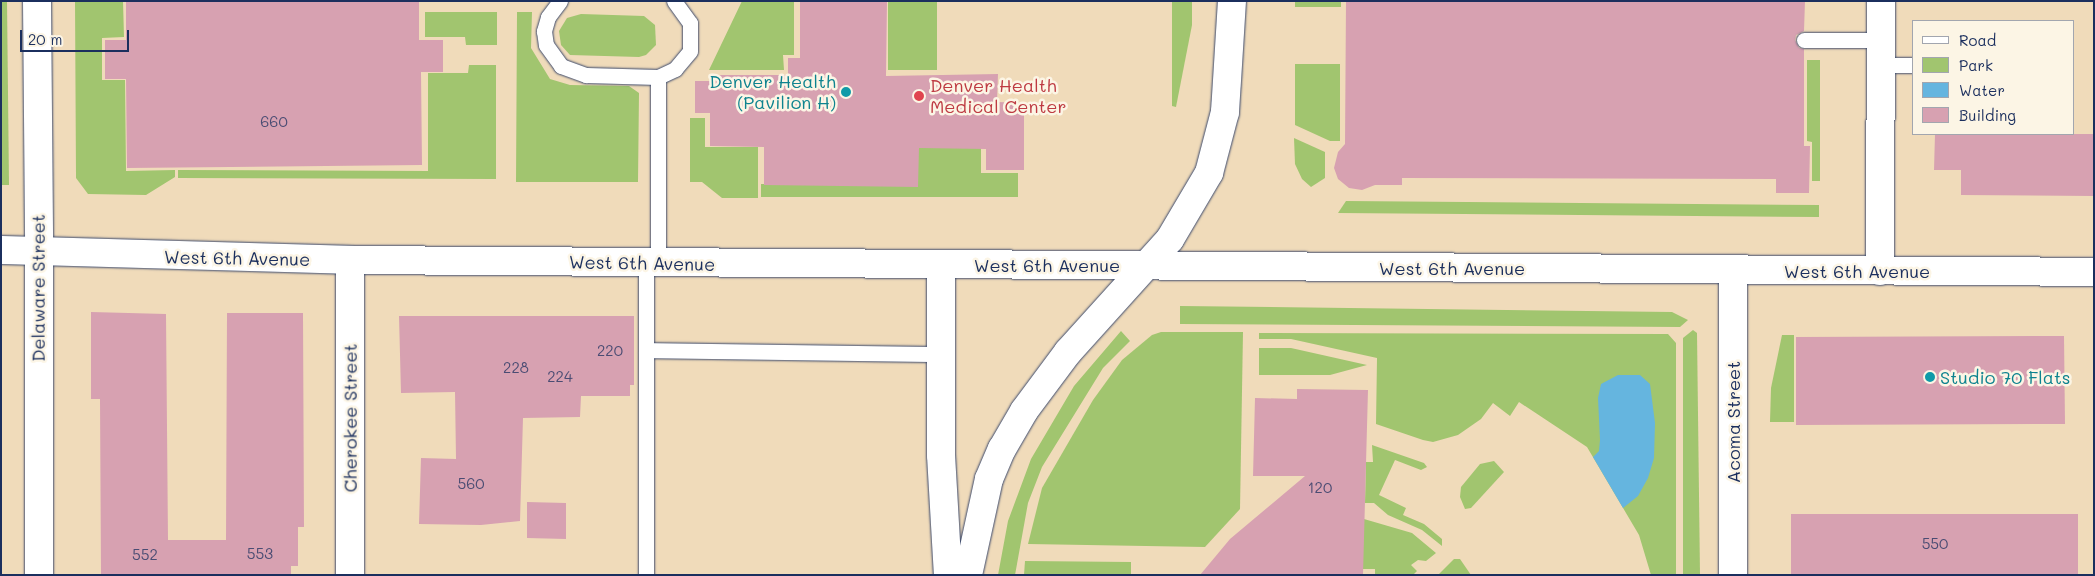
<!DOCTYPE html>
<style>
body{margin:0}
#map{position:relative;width:2095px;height:576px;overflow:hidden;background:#f0dbba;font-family:Mali,sans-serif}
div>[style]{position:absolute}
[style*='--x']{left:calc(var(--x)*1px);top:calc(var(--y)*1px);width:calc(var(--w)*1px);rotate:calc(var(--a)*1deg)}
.green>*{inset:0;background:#a1c56f}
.water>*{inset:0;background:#65b5df}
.building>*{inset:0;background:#d7a1b1}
.roads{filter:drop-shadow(0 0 1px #3b496c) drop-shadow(0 0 1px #3b496c)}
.service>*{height:15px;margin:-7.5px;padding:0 7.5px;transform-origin:7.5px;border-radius:7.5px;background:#fff}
.minor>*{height:28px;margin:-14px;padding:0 14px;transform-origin:14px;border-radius:14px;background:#fff}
.tertiary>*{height:28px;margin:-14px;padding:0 14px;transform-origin:14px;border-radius:14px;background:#fff}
.primary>*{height:28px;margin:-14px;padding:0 14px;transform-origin:14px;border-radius:14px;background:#fff}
.dots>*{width:14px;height:14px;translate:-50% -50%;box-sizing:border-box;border:2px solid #fcf5e5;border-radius:50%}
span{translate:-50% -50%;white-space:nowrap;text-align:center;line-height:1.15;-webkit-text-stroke:5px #fcf5e5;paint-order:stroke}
.number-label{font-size:15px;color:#4a4c73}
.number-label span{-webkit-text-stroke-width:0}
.culture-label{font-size:18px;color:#0d838f}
.right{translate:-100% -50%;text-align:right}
.left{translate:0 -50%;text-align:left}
.health-label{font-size:18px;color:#be3a42}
.street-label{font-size:18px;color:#1b2f5e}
.frame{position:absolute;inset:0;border:2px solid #1b2f5e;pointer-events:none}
.legend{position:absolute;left:1912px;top:20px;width:162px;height:115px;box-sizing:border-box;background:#fcf5e5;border:1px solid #a2a6af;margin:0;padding:6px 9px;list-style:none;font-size:15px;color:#1b2f5e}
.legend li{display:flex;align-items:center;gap:10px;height:25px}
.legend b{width:25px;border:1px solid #a2a6af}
.scale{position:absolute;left:20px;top:30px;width:109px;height:22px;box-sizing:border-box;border:2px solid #1b2f5e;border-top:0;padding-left:6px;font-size:15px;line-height:18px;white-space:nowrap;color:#1b2f5e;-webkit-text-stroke:4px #fcf5e5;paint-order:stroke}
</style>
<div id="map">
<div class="green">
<i style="clip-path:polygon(1px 1px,7px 1px,9px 185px,1px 185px)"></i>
<i style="clip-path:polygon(75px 1px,123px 1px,124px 37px,102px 38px,102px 80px,125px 80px,126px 171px,175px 170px,175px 177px,146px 195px,88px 194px,76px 178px)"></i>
<i style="clip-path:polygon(742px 1px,794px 1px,794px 55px,783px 55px,784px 70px,709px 70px)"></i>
<i style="clip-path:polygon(888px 1px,937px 1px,937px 70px,888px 70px)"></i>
<i style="clip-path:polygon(1172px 1px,1192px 1px,1192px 25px,1176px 107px,1172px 106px)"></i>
<i style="clip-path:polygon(1295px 1px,1341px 1px,1341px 7px,1295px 7px)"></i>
<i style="clip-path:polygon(425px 12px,497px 12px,497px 45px,466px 45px,465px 37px,425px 37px)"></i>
<i style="clip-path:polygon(517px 12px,532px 12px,531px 48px,550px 79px,570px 85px,629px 86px,639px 93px,638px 182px,516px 182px)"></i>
<i style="clip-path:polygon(581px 14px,644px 16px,655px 25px,656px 45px,646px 55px,639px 57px,570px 55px,561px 45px,559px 31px,567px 18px)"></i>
<i style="clip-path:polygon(1807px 60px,1820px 60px,1820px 181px,1812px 181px,1812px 142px,1807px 141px)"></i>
<i style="clip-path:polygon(1295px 64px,1340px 64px,1340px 141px,1330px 141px,1295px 125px)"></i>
<i style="clip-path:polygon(469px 65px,496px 65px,496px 179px,178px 178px,178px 170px,428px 171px,428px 73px,468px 73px)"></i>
<i style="clip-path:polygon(690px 118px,705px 118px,705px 147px,758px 147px,758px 198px,722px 198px,702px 182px,690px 182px)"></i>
<i style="clip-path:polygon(1294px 138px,1325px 152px,1325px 178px,1311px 187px,1302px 179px,1295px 164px)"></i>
<i style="clip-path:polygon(918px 148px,981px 148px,981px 173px,1018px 173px,1018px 197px,761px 197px,761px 184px,917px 184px)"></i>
<i style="clip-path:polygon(1346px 201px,1819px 205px,1819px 217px,1338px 213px)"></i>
<i style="clip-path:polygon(1180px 306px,1672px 312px,1688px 320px,1680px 327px,1180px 324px)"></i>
<i style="clip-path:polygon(1693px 330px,1697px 333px,1700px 575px,1683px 575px,1683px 338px)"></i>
<i style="clip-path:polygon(1121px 331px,1130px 341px,1103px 368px,1042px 467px,1028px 503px,1015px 575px,998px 575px,1008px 521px,1031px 459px,1074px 386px)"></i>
<i style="clip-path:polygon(1161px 332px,1243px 332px,1240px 509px,1205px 547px,1028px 544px,1042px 488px,1093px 400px,1122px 360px,1152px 335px)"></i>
<i style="clip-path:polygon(1259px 333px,1668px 334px,1676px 343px,1676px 575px,1651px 575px,1639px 535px,1587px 447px,1519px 402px,1510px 416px,1493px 403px,1481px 419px,1458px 435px,1433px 442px,1423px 440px,1376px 424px,1377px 358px,1291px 339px,1259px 339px)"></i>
<i style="clip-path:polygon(1782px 335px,1794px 335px,1794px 422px,1770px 422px,1771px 388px)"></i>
<i style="clip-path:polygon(1259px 348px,1291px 348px,1367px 365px,1330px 375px,1259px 375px)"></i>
<i style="clip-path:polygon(1372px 445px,1424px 463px,1427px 467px,1421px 470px,1395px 460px,1379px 495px,1406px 508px,1403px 515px,1424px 524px,1442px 539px,1442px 546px,1422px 530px,1388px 515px,1374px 503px,1365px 503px,1366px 462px,1373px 462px)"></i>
<i style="clip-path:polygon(1494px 461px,1504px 472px,1471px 508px,1465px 509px,1460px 497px,1461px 487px,1480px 464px)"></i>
<i style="clip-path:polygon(1364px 519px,1412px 533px,1436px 553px,1426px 561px,1418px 560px,1411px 565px,1417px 571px,1413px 575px,1375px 575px,1375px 569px,1357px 569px)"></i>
<i style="clip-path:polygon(1454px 559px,1460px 559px,1471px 575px,1438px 575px)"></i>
<i style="clip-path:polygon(1025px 561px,1131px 562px,1131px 575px,1024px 575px)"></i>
</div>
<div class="water">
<i style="clip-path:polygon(1618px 375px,1640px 375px,1650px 384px,1655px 423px,1654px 458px,1648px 478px,1638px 496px,1623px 508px,1593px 457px,1599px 451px,1600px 440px,1598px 398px,1601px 384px)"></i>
</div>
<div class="building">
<i style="clip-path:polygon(126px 1px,419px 1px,419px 40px,443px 40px,443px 72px,421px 72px,422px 165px,127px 168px,126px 79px,105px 79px,105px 40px,126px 40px)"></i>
<i style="clip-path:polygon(800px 1px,887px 1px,886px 76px,998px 74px,997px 102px,1024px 103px,1024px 170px,986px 170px,986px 149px,919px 148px,918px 187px,764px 185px,764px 147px,710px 146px,710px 113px,695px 113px,695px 81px,710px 81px,710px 75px,788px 75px,788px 58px,800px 58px)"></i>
<i style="clip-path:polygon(1346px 1px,1805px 1px,1804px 31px,1796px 35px,1795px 40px,1799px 48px,1804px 49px,1804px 146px,1810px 146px,1809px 193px,1776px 193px,1776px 179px,1402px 178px,1402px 185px,1375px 185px,1362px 190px,1349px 188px,1338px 179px,1334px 168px,1338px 152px,1345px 144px)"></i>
<i style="clip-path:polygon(1935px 134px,2094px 134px,2094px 196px,1961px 195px,1961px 170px,1934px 170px)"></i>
<i style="clip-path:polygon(91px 312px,166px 314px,168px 540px,226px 540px,227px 313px,303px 313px,304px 527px,298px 527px,298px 566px,291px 566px,291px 575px,101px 575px,100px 399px,91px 399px)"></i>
<i style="clip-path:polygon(399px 316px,634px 316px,634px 385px,630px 385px,630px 396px,581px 396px,580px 417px,523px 418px,520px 521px,481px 525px,419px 524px,421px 458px,456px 459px,455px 392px,401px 393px)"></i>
<i style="clip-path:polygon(2064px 336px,2065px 424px,1796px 425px,1796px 337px)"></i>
<i style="clip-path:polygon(1297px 389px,1368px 390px,1363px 575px,1200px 575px,1230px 539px,1305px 476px,1253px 476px,1255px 398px,1297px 399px)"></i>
<i style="clip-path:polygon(527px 502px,566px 503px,566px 539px,527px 538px)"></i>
<i style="clip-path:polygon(1791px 514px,2078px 514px,2078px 575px,1791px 575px)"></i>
</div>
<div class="roads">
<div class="service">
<i style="--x:560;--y:1;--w:20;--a:127"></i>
<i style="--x:548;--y:17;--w:15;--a:106"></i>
<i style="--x:544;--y:31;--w:14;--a:82"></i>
<i style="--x:546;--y:45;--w:26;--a:54"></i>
<i style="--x:561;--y:66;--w:27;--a:20"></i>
<i style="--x:586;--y:75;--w:72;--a:1.6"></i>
<i style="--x:658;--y:77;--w:19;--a:-25"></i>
<i style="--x:675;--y:69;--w:23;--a:-50"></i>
<i style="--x:690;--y:51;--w:28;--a:-90"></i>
<i style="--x:690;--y:23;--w:27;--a:-126"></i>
<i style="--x:1804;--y:40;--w:77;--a:0"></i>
<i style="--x:1881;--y:65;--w:33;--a:0"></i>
<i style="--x:658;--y:263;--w:186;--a:-90"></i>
<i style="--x:646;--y:350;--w:295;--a:0.8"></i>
<i style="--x:646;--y:575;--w:313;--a:-90"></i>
</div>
<div class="minor">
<i style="--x:39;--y:251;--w:324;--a:90"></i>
<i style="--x:350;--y:260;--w:315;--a:90"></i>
<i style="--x:1880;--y:271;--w:270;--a:-89.8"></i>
<i style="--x:1733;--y:575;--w:305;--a:-90"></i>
</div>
<div class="tertiary">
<i style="--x:37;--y:1;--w:250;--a:89.5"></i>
<i style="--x:941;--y:265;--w:190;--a:90"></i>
<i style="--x:941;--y:455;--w:120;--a:86.7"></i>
<i style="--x:968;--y:575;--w:98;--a:-77.7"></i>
<i style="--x:989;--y:479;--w:33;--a:-67"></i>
<i style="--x:1002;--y:449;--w:44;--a:-59.9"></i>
<i style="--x:1024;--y:411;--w:74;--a:-53.3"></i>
<i style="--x:1068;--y:352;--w:152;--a:-47.9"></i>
<i style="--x:1170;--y:239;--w:77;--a:-59.4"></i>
<i style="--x:1209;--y:173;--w:63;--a:-75.3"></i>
<i style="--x:1225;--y:112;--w:111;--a:-86.4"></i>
</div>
<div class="primary">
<i style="--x:1;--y:250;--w:349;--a:1.6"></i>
<i style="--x:350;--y:260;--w:1744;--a:0.39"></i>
</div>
</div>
<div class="dots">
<i style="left:846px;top:92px;background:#0f9aa8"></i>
<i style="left:919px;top:96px;background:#e0444e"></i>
<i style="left:1930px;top:377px;background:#0f9aa8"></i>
</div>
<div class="number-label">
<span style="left:274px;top:122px">660</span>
<span style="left:610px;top:351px">220</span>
<span style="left:516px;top:368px">228</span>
<span style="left:560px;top:377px">224</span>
<span style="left:471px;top:484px">560</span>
<span style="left:1320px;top:488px">120</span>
<span style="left:1935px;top:544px">550</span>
<span style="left:260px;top:554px">553</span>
<span style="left:145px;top:555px">552</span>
</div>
<div class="culture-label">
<span class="right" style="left:836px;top:92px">Denver Health<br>(Pavilion H)</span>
<span class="left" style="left:1940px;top:377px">Studio 70 Flats</span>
</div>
<div class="health-label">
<span class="left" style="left:930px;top:96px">Denver Health<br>Medical Center</span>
</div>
<div class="street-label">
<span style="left:237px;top:258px;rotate:1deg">West 6th Avenue</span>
<span style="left:642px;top:263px;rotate:1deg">West 6th Avenue</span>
<span style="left:1047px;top:265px">West 6th Avenue</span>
<span style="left:1452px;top:268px">West 6th Avenue</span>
<span style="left:1857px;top:271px">West 6th Avenue</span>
<span style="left:38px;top:288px;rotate:-90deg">Delaware Street</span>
<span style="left:350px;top:418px;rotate:-90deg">Cherokee Street</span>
<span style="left:1733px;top:422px;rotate:-90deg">Acoma Street</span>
</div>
<div class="frame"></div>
<ul class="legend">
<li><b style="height:6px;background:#fff"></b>Road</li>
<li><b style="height:14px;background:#a1c56f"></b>Park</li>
<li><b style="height:14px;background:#65b5df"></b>Water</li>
<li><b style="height:14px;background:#d7a1b1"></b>Building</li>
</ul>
<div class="scale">20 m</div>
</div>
